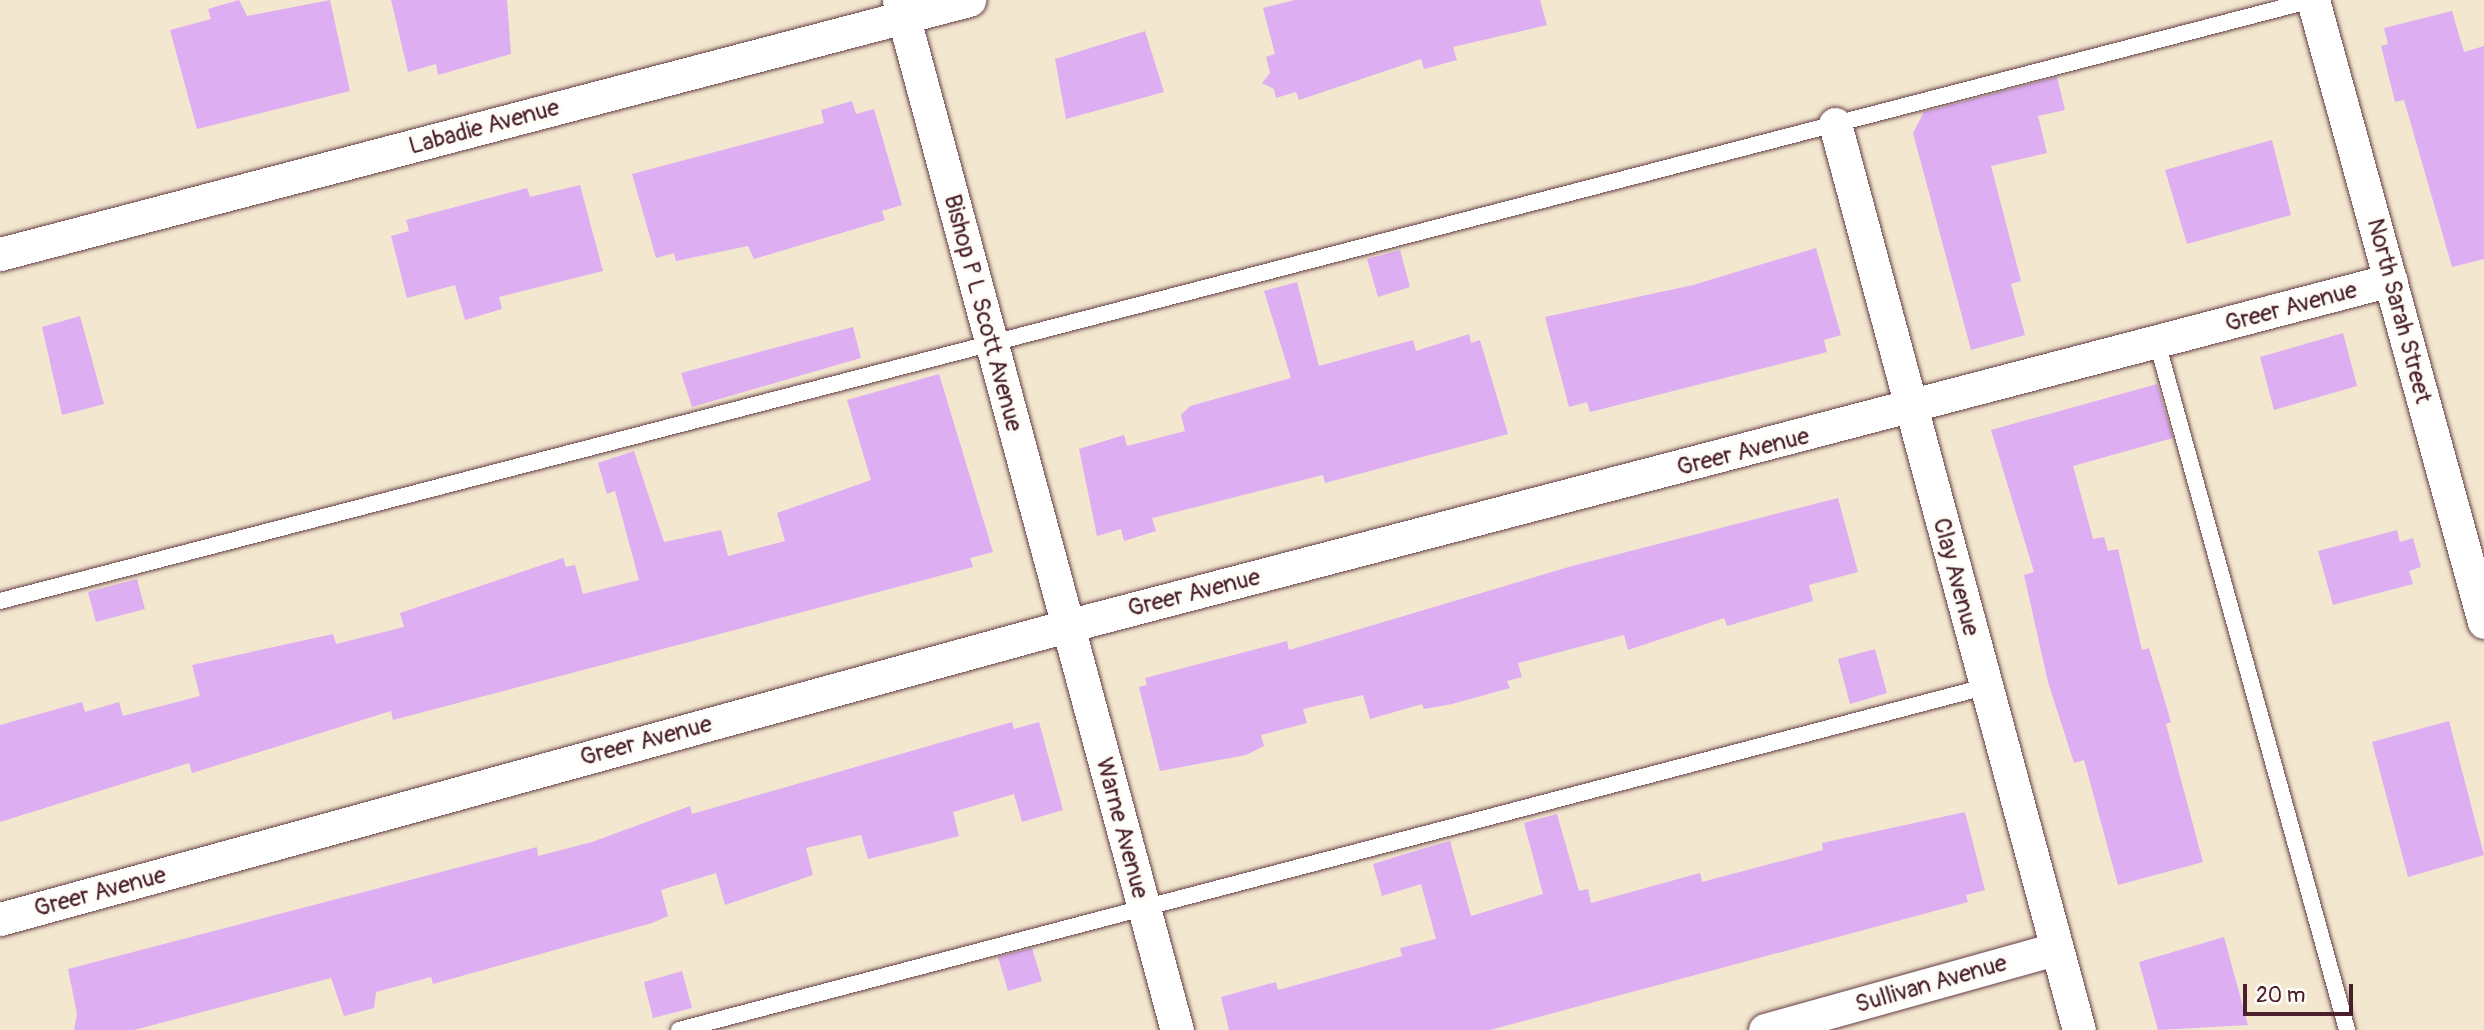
<!DOCTYPE html>
<style>
body{margin:0}
#map{position:relative;width:2484px;height:1030px;overflow:hidden;background:#f3e7cf;font-family:Pangolin,sans-serif}
div>[style]{position:absolute}
[style*='--x']{left:calc(var(--x)*1px);top:calc(var(--y)*1px);width:calc(var(--w)*1px);rotate:calc(var(--a)*1deg)}
.building>*{inset:0;background:#deaef3}
.roads{filter:drop-shadow(0 0 2px #633d44) drop-shadow(0 0 2px #633d44)}
.service>*{height:16px;margin:-8px;padding:0 8px;transform-origin:8px;border-radius:8px;background:#fff}
.minor>*{height:33px;margin:-16.5px;padding:0 16.5px;transform-origin:16.5px;border-radius:16.5px;background:#fff}
span{translate:-50% -50%;white-space:nowrap;text-align:center;line-height:1.15;-webkit-text-stroke:7px #fdfcf7;paint-order:stroke}
.street-label{font-size:24px;color:#4a1f2b}
.scale{position:absolute;left:2243px;top:984px;width:110px;height:32px;box-sizing:border-box;border:4px solid #4a1f2b;border-top:0;padding-left:9px;font-size:21px;line-height:24px;white-space:nowrap;color:#4a1f2b;-webkit-text-stroke:5px #fdfcf7;paint-order:stroke}
</style>
<div id="map">
<div class="building">
<i style="clip-path:polygon(239px 0,247px 16px,330px 0,350px 91px,197px 129px,170px 30px,211px 19px,208px 9px)"></i>
<i style="clip-path:polygon(391px 0,507px 0,511px 54px,438px 75px,436px 64px,408px 72px)"></i>
<i style="clip-path:polygon(1295px 0,1540px 0,1547px 25px,1453px 47px,1457px 60px,1424px 69px,1421px 59px,1299px 100px,1296px 92px,1276px 98px,1274px 89px,1262px 83px,1270px 73px,1266px 57px,1275px 54px,1263px 8px)"></i>
<i style="clip-path:polygon(2452px 11px,2464px 52px,2484px 46px,2484px 259px,2452px 267px,2404px 100px,2395px 102px,2381px 46px,2388px 44px,2384px 28px)"></i>
<i style="clip-path:polygon(1145px 31px,1164px 92px,1066px 119px,1055px 59px)"></i>
<i style="clip-path:polygon(2057px 77px,2065px 110px,2038px 116px,2047px 153px,1991px 166px,2021px 281px,2011px 284px,2025px 335px,1971px 350px,1913px 133px,1924px 112px)"></i>
<i style="clip-path:polygon(852px 101px,856px 114px,874px 109px,902px 205px,882px 211px,885px 220px,754px 259px,748px 246px,676px 261px,674px 253px,656px 258px,632px 174px,824px 123px,821px 110px)"></i>
<i style="clip-path:polygon(2272px 140px,2291px 215px,2187px 244px,2165px 170px)"></i>
<i style="clip-path:polygon(580px 185px,603px 271px,499px 297px,502px 309px,465px 320px,455px 285px,407px 298px,391px 236px,409px 231px,406px 220px,527px 188px,530px 197px)"></i>
<i style="clip-path:polygon(1816px 248px,1841px 335px,1824px 340px,1827px 352px,1590px 412px,1587px 402px,1569px 407px,1545px 317px,1693px 285px)"></i>
<i style="clip-path:polygon(1400px 250px,1410px 287px,1378px 297px,1367px 259px)"></i>
<i style="clip-path:polygon(1297px 282px,1319px 366px,1413px 340px,1416px 351px,1469px 334px,1471px 343px,1480px 340px,1508px 434px,1325px 483px,1323px 475px,1152px 518px,1156px 531px,1124px 541px,1121px 529px,1097px 536px,1079px 449px,1124px 435px,1127px 446px,1185px 431px,1181px 415px,1190px 406px,1291px 378px,1264px 291px)"></i>
<i style="clip-path:polygon(80px 316px,104px 404px,62px 415px,42px 327px)"></i>
<i style="clip-path:polygon(853px 327px,861px 358px,692px 407px,681px 373px)"></i>
<i style="clip-path:polygon(2343px 333px,2357px 386px,2274px 410px,2260px 357px)"></i>
<i style="clip-path:polygon(939px 374px,993px 552px,970px 558px,973px 567px,393px 720px,391px 711px,192px 773px,189px 763px,0 822px,0 725px,82px 702px,85px 712px,119px 702px,123px 716px,200px 696px,192px 665px,333px 634px,336px 644px,404px 627px,400px 613px,563px 558px,566px 567px,575px 565px,583px 594px,639px 580px,615px 491px,607px 494px,598px 463px,634px 451px,664px 542px,721px 530px,728px 556px,785px 541px,777px 513px,871px 480px,847px 400px)"></i>
<i style="clip-path:polygon(2157px 384px,2173px 438px,2073px 466px,2093px 539px,2104px 537px,2108px 551px,2118px 549px,2142px 650px,2149px 648px,2171px 722px,2166px 724px,2203px 862px,2118px 885px,2084px 760px,2074px 763px,2048px 682px,2024px 575px,2034px 572px,1991px 430px)"></i>
<i style="clip-path:polygon(1838px 498px,1858px 572px,1809px 585px,1813px 601px,1727px 626px,1724px 618px,1628px 650px,1624px 635px,1518px 663px,1522px 677px,1507px 681px,1510px 688px,1452px 704px,1424px 709px,1422px 704px,1370px 719px,1363px 695px,1303px 709px,1307px 723px,1261px 735px,1264px 746px,1246px 755px,1160px 771px,1139px 687px,1147px 685px,1145px 678px,1287px 641px,1289px 650px,1572px 566px)"></i>
<i style="clip-path:polygon(2397px 530px,2400px 542px,2413px 538px,2421px 567px,2409px 571px,2413px 584px,2333px 605px,2318px 551px)"></i>
<i style="clip-path:polygon(137px 579px,145px 609px,96px 622px,88px 592px)"></i>
<i style="clip-path:polygon(1875px 649px,1887px 693px,1850px 704px,1838px 659px)"></i>
<i style="clip-path:polygon(2449px 721px,2484px 855px,2408px 877px,2372px 742px)"></i>
<i style="clip-path:polygon(1012px 722px,1014px 729px,1039px 722px,1063px 810px,1022px 822px,1014px 794px,953px 812px,959px 836px,916px 847px,868px 859px,861px 835px,806px 848px,813px 875px,725px 905px,716px 873px,661px 890px,668px 916px,652px 923px,433px 984px,431px 977px,376px 992px,374px 1008px,344px 1016px,331px 978px,134px 1030px,74px 1030px,77px 1014px,68px 969px,537px 847px,538px 856px,592px 842px,690px 806px,692px 814px)"></i>
<i style="clip-path:polygon(1965px 812px,1985px 890px,1966px 895px,1968px 902px,1490px 1030px,1229px 1030px,1221px 997px,1276px 982px,1278px 990px,1402px 956px,1400px 948px,1436px 939px,1421px 884px,1382px 896px,1373px 864px,1425px 848px,1450px 841px,1471px 916px,1543px 894px,1524px 823px,1557px 814px,1579px 891px,1588px 889px,1591px 903px,1700px 873px,1702px 882px,1823px 850px,1822px 843px)"></i>
<i style="clip-path:polygon(2224px 937px,2248px 1025px,2158px 1030px,2139px 962px)"></i>
<i style="clip-path:polygon(1032px 948px,1042px 981px,1008px 991px,998px 957px)"></i>
<i style="clip-path:polygon(682px 971px,692px 1008px,653px 1018px,644px 982px)"></i>
</div>
<div class="roads">
<div class="service">
<i style="--x:2157;--y:342;--w:714;--a:74.56"></i>
<i style="--x:0;--y:601;--w:2390;--a:-14.57"></i>
<i style="--x:679;--y:1030;--w:1350;--a:-14.72"></i>
</div>
<div class="minor">
<i style="--x:899;--y:0;--w:1067;--a:74.9"></i>
<i style="--x:2313;--y:0;--w:645;--a:74.63"></i>
<i style="--x:1835;--y:124;--w:938;--a:74.93"></i>
<i style="--x:0;--y:254;--w:1002;--a:-14.69"></i>
<i style="--x:0;--y:919;--w:1106;--a:-15.36"></i>
<i style="--x:1067;--y:626;--w:1368;--a:-14.65"></i>
<i style="--x:1765;--y:1030;--w:302;--a:-15.6"></i>
</div>
</div>
<div class="street-label">
<span style="left:484px;top:127px;rotate:-15deg">Labadie Avenue</span>
<span style="left:2291px;top:307px;rotate:-15deg">Greer Avenue</span>
<span style="left:2399px;top:311px;rotate:75deg">North Sarah Street</span>
<span style="left:983px;top:313px;rotate:75deg">Bishop P L Scott Avenue</span>
<span style="left:1743px;top:452px;rotate:-14deg">Greer Avenue</span>
<span style="left:1956px;top:577px;rotate:75deg">Clay Avenue</span>
<span style="left:1194px;top:593px;rotate:-14deg">Greer Avenue</span>
<span style="left:646px;top:741px;rotate:-15deg">Greer Avenue</span>
<span style="left:1122px;top:828px;rotate:75deg">Warne Avenue</span>
<span style="left:100px;top:892px;rotate:-15deg">Greer Avenue</span>
<span style="left:1931px;top:984px;rotate:-16deg">Sullivan Avenue</span>
</div>
<div class="scale">20 m</div>
</div>
